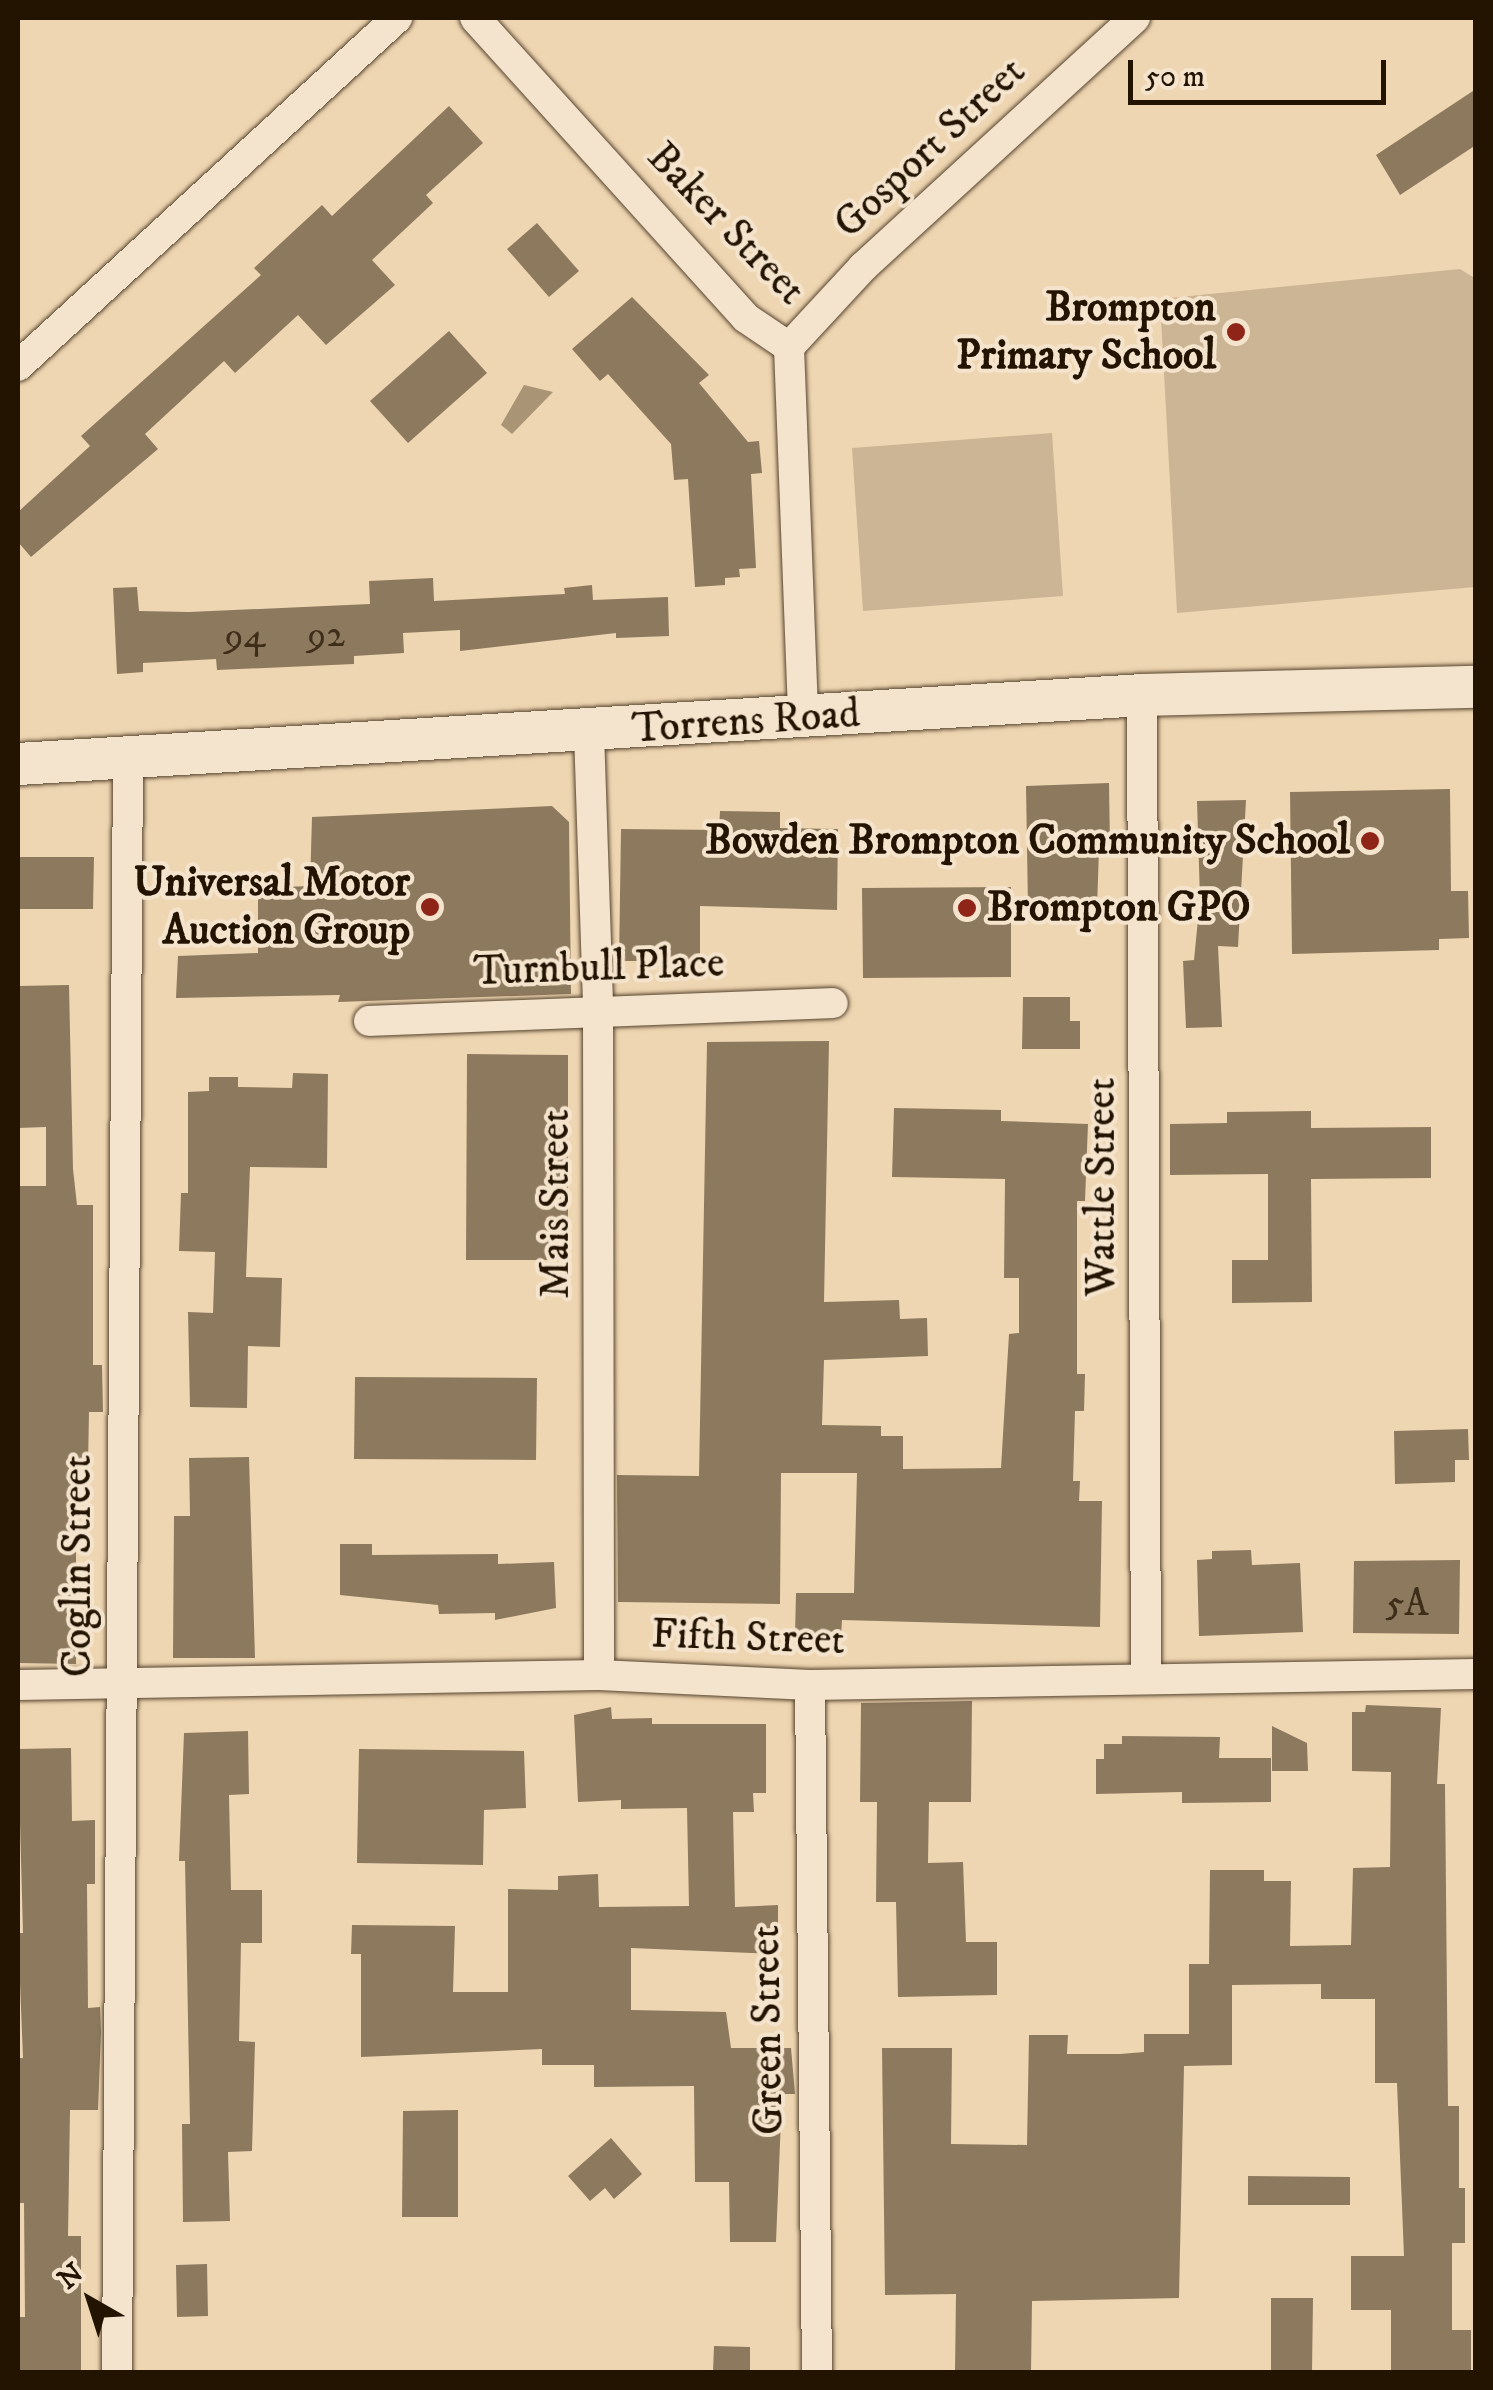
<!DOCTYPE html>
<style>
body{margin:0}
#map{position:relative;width:1493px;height:2390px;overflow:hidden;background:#efd6b2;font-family:"IM FELL DW Pica",serif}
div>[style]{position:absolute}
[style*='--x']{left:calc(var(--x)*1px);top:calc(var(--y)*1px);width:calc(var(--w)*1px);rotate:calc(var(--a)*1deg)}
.green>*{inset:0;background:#ccb594}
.water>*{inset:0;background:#aa9476}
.building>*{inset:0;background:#8d795e}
.roads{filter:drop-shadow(0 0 2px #56442e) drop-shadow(0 0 2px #56442e)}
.street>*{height:30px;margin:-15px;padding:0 15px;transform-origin:15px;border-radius:15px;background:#f5e4cd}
.secondary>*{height:42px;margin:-21px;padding:0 21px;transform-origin:21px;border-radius:21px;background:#f5e4cd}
.dots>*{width:28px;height:28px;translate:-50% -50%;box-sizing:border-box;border:5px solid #f5e4cd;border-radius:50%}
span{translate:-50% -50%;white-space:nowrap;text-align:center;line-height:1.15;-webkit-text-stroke:8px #f5e4cd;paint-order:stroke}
.number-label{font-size:38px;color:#3e2d19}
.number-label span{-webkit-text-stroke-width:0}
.street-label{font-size:42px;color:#231402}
.poi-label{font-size:42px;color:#231402;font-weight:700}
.right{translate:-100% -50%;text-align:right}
.left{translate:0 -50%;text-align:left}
.frame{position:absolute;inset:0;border:20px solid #231402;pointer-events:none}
.north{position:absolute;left:40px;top:2250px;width:100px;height:100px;-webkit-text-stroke:8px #f5e4cd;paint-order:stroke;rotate:321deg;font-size:28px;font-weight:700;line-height:40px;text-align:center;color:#231402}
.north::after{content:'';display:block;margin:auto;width:35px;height:45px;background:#231402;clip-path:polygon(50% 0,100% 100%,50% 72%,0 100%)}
.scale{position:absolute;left:1128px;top:60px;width:258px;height:45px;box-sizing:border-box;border:5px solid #231402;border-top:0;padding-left:12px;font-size:30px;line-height:35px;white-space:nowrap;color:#231402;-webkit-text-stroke:8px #f5e4cd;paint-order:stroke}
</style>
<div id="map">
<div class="green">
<i style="clip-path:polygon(1460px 269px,1476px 279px,1475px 587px,1177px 613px,1160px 299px)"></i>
<i style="clip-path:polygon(1052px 433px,1063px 596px,863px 611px,852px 448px)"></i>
</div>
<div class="water">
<i style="clip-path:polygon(524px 385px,553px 392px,512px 434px,501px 425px)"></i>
</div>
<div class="building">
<i style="clip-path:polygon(1476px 89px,1476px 145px,1400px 195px,1376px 155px)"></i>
<i style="clip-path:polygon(449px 106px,483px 143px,426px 195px,433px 203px,372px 260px,395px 285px,326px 345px,298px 315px,235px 373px,224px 361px,145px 434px,158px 449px,31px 557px,18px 542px,18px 512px,90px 446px,81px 436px,261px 275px,254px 268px,322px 205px,332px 216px)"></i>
<i style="clip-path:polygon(537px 223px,579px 271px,549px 297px,507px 249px)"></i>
<i style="clip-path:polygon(632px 297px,709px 375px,699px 383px,748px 442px,759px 441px,762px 473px,751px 474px,756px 568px,739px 569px,740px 577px,725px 578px,725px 585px,695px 587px,688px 479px,674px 480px,671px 444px,608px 374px,600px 381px,572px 349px)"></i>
<i style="clip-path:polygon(449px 331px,487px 373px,408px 443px,370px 401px)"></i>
<i style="clip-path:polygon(433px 578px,434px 601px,565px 594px,564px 588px,592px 585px,593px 600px,668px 597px,669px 636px,616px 638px,616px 633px,460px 651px,460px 630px,403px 633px,404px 653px,354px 656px,354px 664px,217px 670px,216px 659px,143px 663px,143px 672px,117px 674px,113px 588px,137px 587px,139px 611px,189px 612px,370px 604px,369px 581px)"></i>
<i style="clip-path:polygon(1109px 783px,1110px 847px,1099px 848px,1097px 910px,1028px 908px,1026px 786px)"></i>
<i style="clip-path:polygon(1450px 789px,1451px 891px,1468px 891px,1469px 938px,1439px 939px,1439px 950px,1292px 954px,1290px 792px)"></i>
<i style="clip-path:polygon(1246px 800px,1238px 947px,1218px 946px,1222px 1027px,1186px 1028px,1183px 961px,1194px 960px,1200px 899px,1197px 801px)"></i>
<i style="clip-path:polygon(552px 806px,569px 822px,571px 994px,338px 1002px,340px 995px,176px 998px,178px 956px,258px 953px,258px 888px,310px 886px,312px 817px)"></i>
<i style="clip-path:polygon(720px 811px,780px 812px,780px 828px,838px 829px,837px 910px,700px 906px,700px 961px,619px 961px,621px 829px,719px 830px)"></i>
<i style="clip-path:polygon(18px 857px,94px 857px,93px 909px,18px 909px)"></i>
<i style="clip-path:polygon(1011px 887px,1011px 977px,863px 978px,862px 888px)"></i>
<i style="clip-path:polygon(69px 985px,73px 1169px,77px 1205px,93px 1205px,93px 1365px,102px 1365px,103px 1412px,89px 1412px,88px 1465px,76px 1465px,76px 1664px,18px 1663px,18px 1186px,46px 1186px,46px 1127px,18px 1128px,18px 986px)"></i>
<i style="clip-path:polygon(1023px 997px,1070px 997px,1070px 1021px,1080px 1021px,1080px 1049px,1022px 1049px)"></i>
<i style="clip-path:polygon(829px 1041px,824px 1302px,899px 1300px,900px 1319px,927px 1318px,928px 1356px,824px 1360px,822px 1425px,881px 1426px,881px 1436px,903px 1436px,903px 1469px,1001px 1468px,1009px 1334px,1019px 1333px,1019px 1278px,1004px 1278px,1005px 1179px,892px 1177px,894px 1108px,1001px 1110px,1001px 1121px,1088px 1124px,1085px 1201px,1077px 1201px,1077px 1374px,1085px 1374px,1084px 1411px,1075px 1411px,1073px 1481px,1080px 1481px,1079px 1501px,1102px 1501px,1100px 1627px,842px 1620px,841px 1636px,795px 1636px,796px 1593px,854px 1593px,857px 1473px,781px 1473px,780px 1604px,618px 1602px,617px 1475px,699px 1476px,707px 1042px)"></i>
<i style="clip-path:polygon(467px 1054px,568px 1055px,568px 1260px,466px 1260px)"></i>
<i style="clip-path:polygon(293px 1073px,328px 1074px,327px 1168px,250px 1167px,246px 1277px,282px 1278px,280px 1347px,248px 1346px,247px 1408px,190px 1407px,188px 1312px,213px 1313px,215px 1252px,179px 1251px,181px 1193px,188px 1193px,188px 1092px,209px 1091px,209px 1077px,238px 1077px,238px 1087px,292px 1088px)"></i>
<i style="clip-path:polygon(1311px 1111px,1311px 1128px,1431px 1127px,1431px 1178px,1311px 1179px,1312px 1302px,1232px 1303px,1232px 1260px,1268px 1260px,1268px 1174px,1170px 1175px,1170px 1124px,1227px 1123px,1227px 1112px)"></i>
<i style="clip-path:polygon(355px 1377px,537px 1378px,536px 1460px,354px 1459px)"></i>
<i style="clip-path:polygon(1468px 1429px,1469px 1460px,1455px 1460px,1455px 1482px,1395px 1484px,1394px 1431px)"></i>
<i style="clip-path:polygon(249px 1457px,255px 1658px,173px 1658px,174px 1516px,190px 1516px,189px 1458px)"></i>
<i style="clip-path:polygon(340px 1544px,372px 1544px,372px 1555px,498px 1554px,498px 1564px,554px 1562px,556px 1608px,495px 1620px,495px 1613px,439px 1614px,438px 1605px,340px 1595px)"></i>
<i style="clip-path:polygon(1251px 1550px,1252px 1565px,1300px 1563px,1303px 1632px,1199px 1636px,1197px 1560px,1212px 1559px,1212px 1551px)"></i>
<i style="clip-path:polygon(1460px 1560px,1459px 1634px,1353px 1633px,1354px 1561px)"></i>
<i style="clip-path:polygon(972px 1701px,971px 1802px,929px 1802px,928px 1863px,963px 1862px,966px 1942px,997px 1942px,997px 1995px,898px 1997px,896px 1902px,876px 1902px,877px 1802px,860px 1802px,861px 1703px)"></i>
<i style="clip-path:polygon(1366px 1705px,1441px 1708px,1437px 1784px,1445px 1784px,1448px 2106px,1459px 2106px,1459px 2188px,1465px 2188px,1465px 2243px,1452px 2243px,1452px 2330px,1471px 2330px,1471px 2371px,1391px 2371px,1391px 2310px,1351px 2310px,1351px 2256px,1404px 2256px,1397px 2083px,1375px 2083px,1375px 1999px,1321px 1999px,1321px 1984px,1232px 1985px,1232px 2065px,1184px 2066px,1179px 2298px,1032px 2301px,1031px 2372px,955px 2372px,956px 2294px,885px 2295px,882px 2048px,952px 2048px,951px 2144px,1027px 2145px,1029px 2035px,1068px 2035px,1067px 2054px,1120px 2054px,1144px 2052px,1144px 2034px,1189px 2034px,1189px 1964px,1209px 1964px,1210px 1870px,1264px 1870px,1264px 1881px,1291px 1881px,1290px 1946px,1351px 1945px,1353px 1868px,1390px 1867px,1391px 1772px,1352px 1771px,1352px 1712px,1365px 1712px)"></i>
<i style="clip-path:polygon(611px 1707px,612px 1719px,652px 1718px,652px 1724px,766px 1724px,766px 1793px,753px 1793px,754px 1812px,733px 1812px,735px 1907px,778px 1905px,778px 1954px,631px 1948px,631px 2010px,726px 2012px,731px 2048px,791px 2048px,795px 2094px,782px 2094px,776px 2242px,730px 2242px,729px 2182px,695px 2182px,694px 2086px,594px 2087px,594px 2065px,542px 2065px,542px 2049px,361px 2057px,361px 1954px,351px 1954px,352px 1925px,455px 1926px,453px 1992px,508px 1992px,508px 1889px,558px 1890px,558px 1876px,598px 1874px,599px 1907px,689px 1906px,687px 1808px,621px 1809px,621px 1800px,578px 1802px,574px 1715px)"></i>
<i style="clip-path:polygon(1272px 1726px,1307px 1743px,1308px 1771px,1272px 1771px)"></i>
<i style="clip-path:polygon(248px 1731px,249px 1794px,229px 1795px,231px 1890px,262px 1890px,262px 1943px,241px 1943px,239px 2041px,255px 2042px,252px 2151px,228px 2152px,230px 2221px,183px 2222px,182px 2124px,190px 2124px,185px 1861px,179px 1861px,184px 1733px)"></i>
<i style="clip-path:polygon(1122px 1736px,1220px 1737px,1219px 1758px,1271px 1758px,1271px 1802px,1182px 1803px,1182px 1792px,1096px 1794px,1096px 1759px,1104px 1759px,1104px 1744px,1122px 1744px)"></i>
<i style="clip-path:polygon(71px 1748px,72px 1821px,95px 1820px,95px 1884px,87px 1884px,88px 2008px,100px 2007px,101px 2032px,98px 2110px,70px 2110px,68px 2236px,81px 2236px,81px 2372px,18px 2372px,18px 2317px,25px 2317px,24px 2203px,18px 2203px,18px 2058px,23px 2058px,18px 1933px,23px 1933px,18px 1749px)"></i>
<i style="clip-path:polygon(359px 1749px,524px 1751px,526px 1808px,484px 1810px,483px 1865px,357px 1863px)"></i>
<i style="clip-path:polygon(458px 2110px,458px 2217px,402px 2217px,403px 2111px)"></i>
<i style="clip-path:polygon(611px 2138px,642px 2174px,614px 2199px,605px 2188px,590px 2201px,568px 2176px)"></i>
<i style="clip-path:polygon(1248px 2176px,1350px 2177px,1350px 2205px,1248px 2205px)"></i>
<i style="clip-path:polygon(207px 2264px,208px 2316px,177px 2317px,176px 2265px)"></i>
<i style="clip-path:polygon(1271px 2298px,1313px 2298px,1312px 2372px,1271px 2372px)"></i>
<i style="clip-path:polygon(714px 2346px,750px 2347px,750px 2372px,713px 2372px)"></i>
</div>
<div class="roads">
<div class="street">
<i style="--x:475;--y:18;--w:404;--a:47.9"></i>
<i style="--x:746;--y:318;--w:52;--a:34"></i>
<i style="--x:789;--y:347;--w:371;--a:87.8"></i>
<i style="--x:789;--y:347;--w:109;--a:-47.2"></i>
<i style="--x:863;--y:267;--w:369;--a:-42.5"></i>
<i style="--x:18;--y:366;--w:515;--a:-42.56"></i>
<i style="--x:1142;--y:695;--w:984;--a:89.77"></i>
<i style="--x:589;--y:732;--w:277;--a:88.1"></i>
<i style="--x:598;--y:1009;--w:666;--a:89.91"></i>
<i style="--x:369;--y:1021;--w:464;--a:-2.2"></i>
<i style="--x:18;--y:1685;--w:581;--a:-0.99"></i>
<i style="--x:599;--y:1675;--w:211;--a:2.7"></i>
<i style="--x:810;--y:1685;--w:666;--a:-0.95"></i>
<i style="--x:810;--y:1685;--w:687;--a:89.42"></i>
<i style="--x:117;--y:2372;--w:1611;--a:-89.61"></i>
</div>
<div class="secondary">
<i style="--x:18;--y:764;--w:1126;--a:-3.51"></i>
<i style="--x:1142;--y:695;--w:334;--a:-1.4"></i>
</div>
</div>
<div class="dots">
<i style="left:1236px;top:332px;background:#8f2418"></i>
<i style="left:1370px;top:841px;background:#8f2418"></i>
<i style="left:430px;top:907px;background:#8f2418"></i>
<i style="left:967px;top:908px;background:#8f2418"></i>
</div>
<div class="number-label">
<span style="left:326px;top:636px">92</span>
<span style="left:245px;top:637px">94</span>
<span style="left:1407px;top:1605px">5A</span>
</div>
<div class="street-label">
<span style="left:930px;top:148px;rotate:-43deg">Gosport Street</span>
<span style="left:726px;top:224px;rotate:46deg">Baker Street</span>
<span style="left:746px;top:722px;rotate:-4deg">Torrens Road</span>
<span style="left:599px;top:968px;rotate:-2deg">Turnbull Place</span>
<span style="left:1102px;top:1187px;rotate:-90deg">Wattle Street</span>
<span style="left:556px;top:1204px;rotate:-90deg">Mais Street</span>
<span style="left:78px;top:1566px;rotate:-90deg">Coglin Street</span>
<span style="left:748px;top:1638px;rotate:2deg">Fifth Street</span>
<span style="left:768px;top:2030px;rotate:-91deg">Green Street</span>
</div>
<div class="poi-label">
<span class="right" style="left:1216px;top:332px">Brompton<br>Primary School</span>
<span class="right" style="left:1350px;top:841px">Bowden Brompton Community School</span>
<span class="right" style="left:410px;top:907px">Universal Motor<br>Auction Group</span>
<span class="left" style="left:987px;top:908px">Brompton GPO</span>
</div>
<div class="frame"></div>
<div class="north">N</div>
<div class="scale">50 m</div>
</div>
